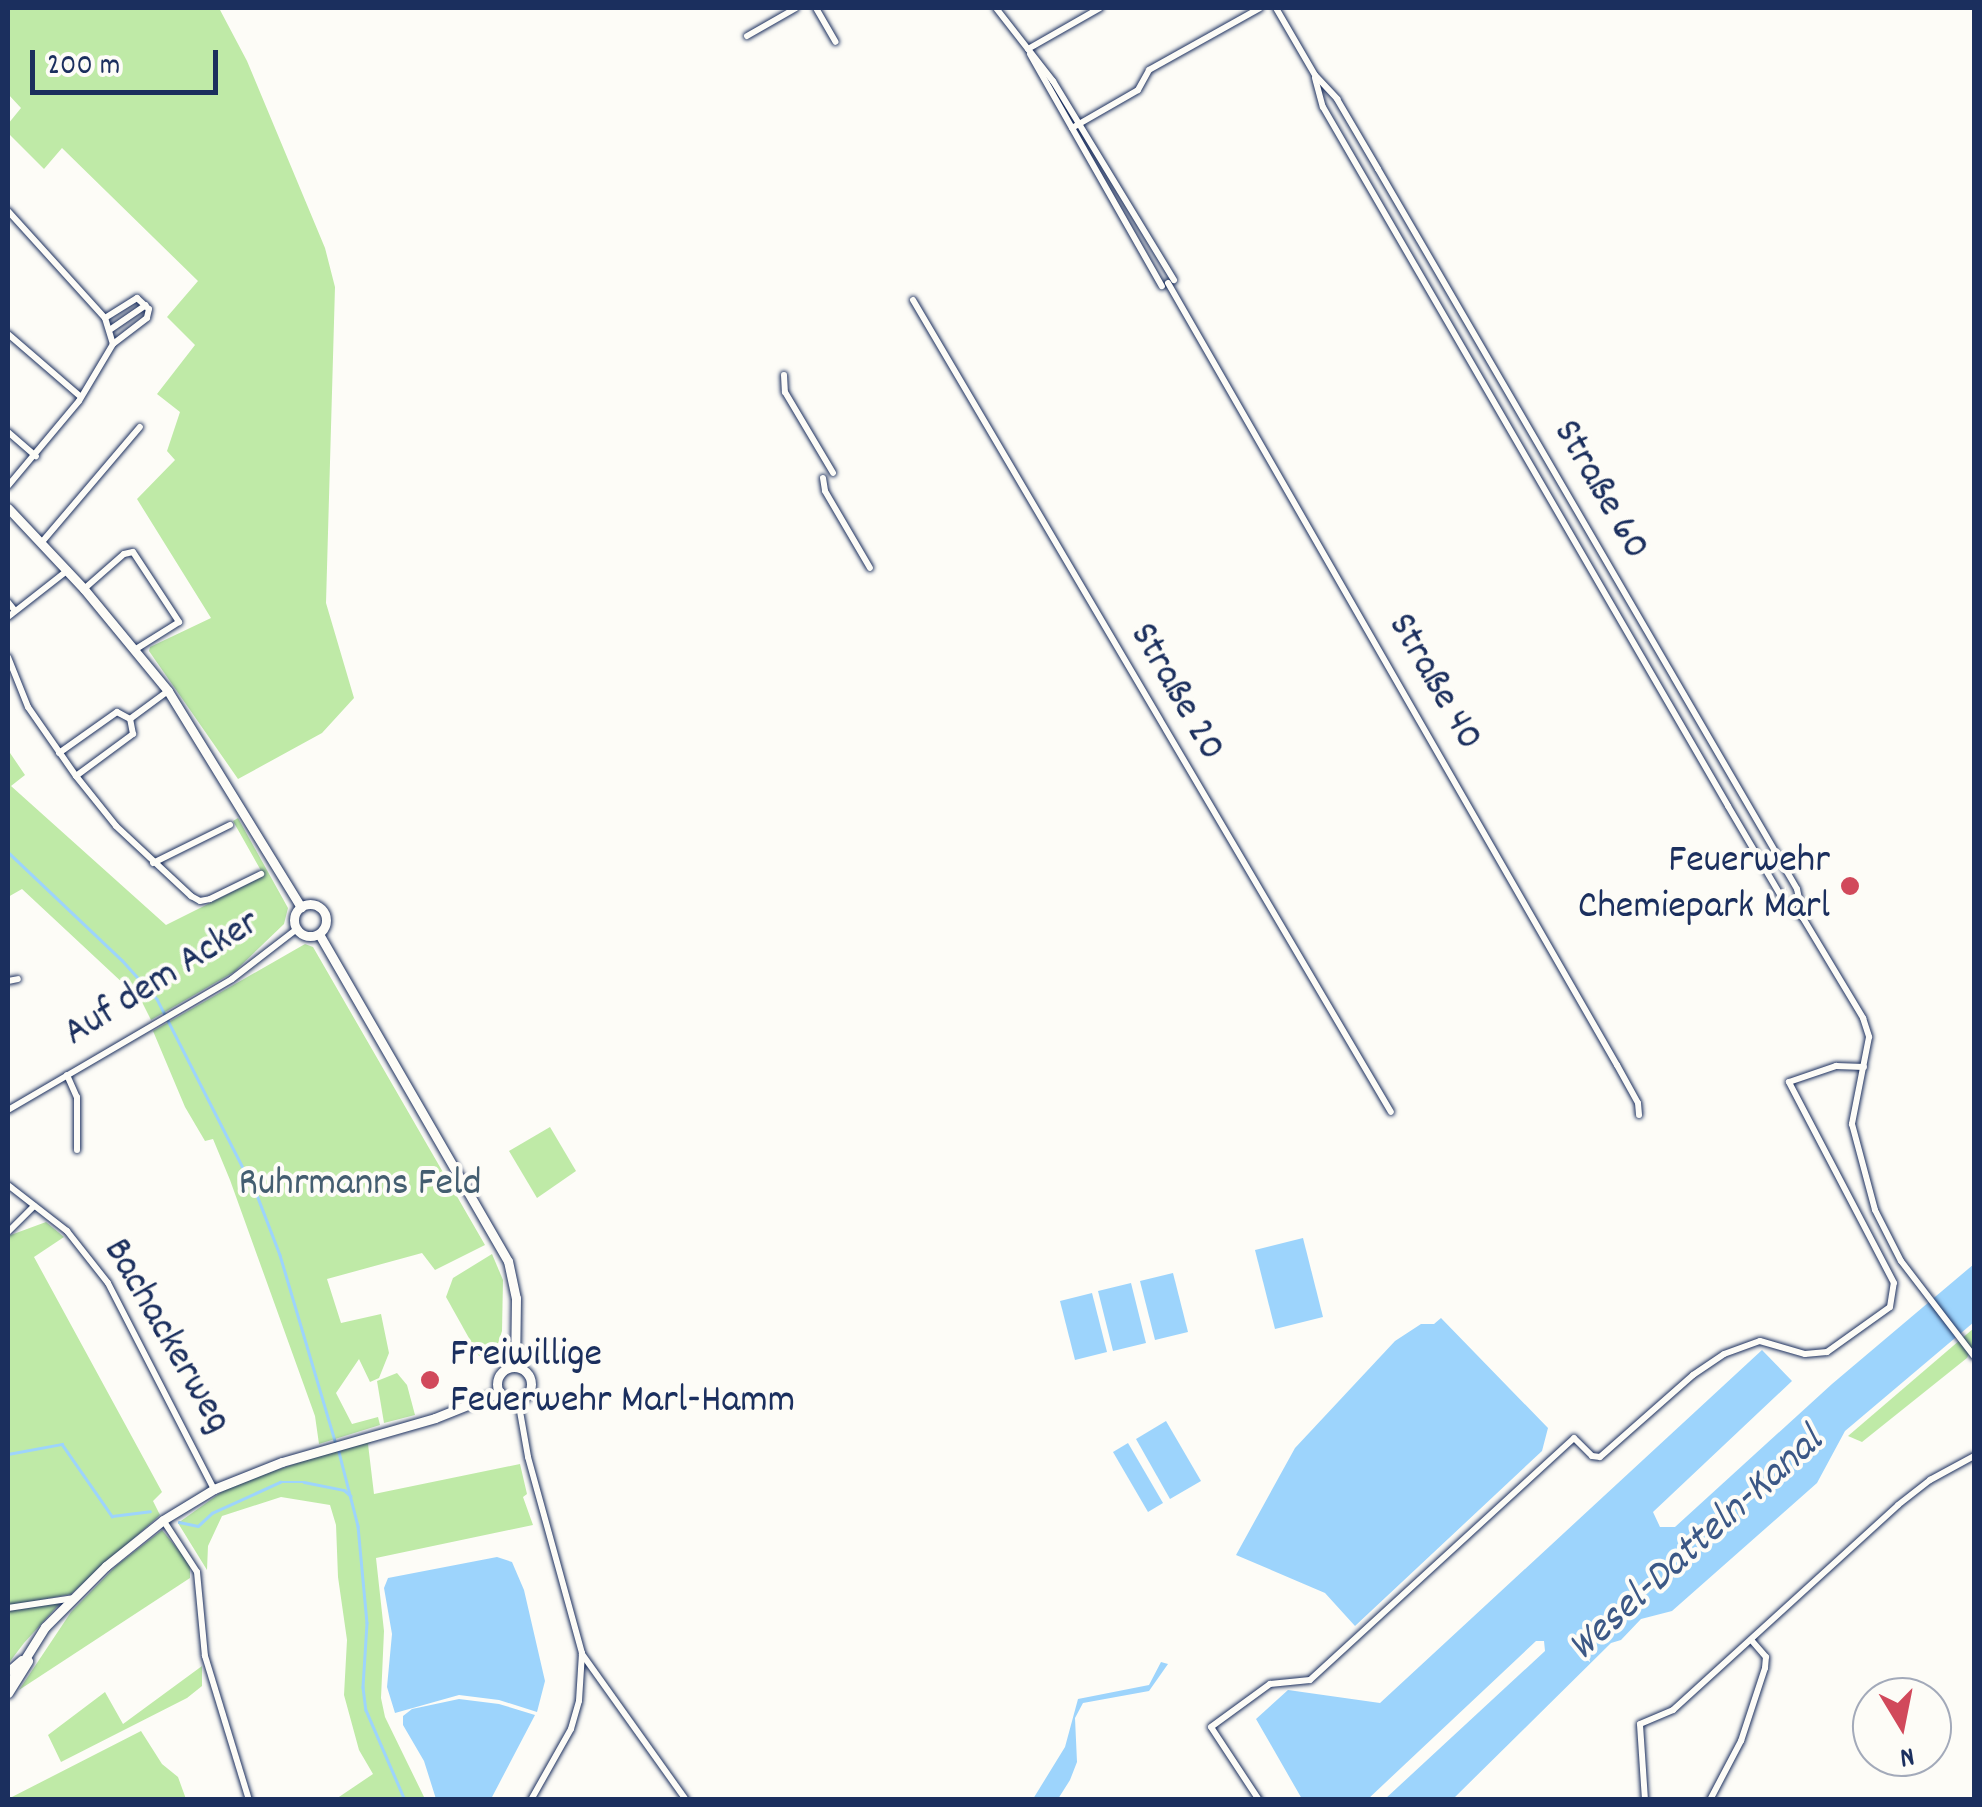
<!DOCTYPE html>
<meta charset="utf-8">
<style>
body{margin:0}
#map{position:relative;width:1982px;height:1807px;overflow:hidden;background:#fdfcf7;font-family:Dekko,sans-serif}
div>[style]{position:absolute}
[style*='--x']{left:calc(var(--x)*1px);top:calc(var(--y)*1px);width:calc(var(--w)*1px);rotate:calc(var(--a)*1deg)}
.green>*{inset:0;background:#bfeaa7}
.water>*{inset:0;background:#9dd4fc}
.stream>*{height:2.5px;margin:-1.25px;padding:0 1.25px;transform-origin:1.25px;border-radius:1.25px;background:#9dd4fc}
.roads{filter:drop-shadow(0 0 2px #1b2f5e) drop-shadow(0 0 2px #1b2f5e)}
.minor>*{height:6px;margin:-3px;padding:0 3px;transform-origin:3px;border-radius:3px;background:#fdfcf7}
.tertiary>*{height:8px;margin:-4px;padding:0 4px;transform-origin:4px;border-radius:4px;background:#fdfcf7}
.secondary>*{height:9px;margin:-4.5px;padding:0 4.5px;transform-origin:4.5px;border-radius:4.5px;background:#fdfcf7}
.secondary>.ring{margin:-4.5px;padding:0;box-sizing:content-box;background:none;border:9px solid #fdfcf7;border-radius:50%}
.dots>*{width:28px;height:28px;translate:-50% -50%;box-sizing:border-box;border:5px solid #fdfcf7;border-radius:50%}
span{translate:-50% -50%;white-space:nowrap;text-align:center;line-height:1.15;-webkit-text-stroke:8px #fdfcf7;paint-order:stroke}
.street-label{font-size:40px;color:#1b2f5e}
.poi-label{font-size:40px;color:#1b2f5e}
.right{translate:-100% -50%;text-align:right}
.left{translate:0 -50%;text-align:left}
.park-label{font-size:40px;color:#445e70}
.water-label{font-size:42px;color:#3c5886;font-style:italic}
.frame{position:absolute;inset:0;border:10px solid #1b2f5e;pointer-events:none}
.north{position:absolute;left:1852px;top:1677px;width:100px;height:100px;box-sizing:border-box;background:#fdfcf7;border:2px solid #a3aaba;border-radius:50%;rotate:170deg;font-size:28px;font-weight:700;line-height:40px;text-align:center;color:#1b2f5e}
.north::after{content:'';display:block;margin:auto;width:35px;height:45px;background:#d1495b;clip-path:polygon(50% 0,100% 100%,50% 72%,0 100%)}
.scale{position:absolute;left:30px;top:50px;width:188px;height:45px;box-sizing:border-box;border:5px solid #1b2f5e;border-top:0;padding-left:12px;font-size:30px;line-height:35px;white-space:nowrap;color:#1b2f5e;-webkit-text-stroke:8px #fdfcf7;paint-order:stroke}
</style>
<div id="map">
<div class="green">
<i style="clip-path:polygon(8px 8px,219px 8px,247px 61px,325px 248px,335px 287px,326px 603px,354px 698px,322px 733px,238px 779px,149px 651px,150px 647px,211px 618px,137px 499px,175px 460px,167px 451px,180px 412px,157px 394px,195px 345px,167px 317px,198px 281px,62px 148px,44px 169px,8px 133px,8px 124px,21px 108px,8px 94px)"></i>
<i style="clip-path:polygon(8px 750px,25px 775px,11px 786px,166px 925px,264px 876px,233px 821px,238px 818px,288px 908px,284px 924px,234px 972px,151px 1020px,141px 1000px,22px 889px,8px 897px)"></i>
<i style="clip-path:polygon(305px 944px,313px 947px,485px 1245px,435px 1270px,422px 1253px,327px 1279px,341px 1323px,381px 1314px,389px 1353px,379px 1378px,370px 1382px,359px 1359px,336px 1393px,352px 1424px,378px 1417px,380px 1425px,319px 1444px,315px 1416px,230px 1180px,213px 1139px,205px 1141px,185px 1107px,153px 1031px)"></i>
<i style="clip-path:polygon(550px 1127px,576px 1171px,537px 1198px,509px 1151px)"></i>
<i style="clip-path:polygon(46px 1222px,64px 1237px,34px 1257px,162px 1492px,153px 1501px,160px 1515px,71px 1594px,8px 1606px,8px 1236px)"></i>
<i style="clip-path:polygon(492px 1254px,503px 1280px,502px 1331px,496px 1350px,479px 1356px,446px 1297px,453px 1278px)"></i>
<i style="clip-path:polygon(1974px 1328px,1974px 1344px,1967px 1358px,1862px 1442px,1848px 1436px)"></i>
<i style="clip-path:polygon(397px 1373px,407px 1385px,415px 1415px,384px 1423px,377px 1381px)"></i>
<i style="clip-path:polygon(365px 1440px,373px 1441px,368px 1444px,374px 1494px,520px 1464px,527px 1494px,523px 1497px,533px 1525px,376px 1558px,384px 1631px,381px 1698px,385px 1717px,425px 1799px,336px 1799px,373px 1774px,359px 1750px,344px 1695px,347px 1640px,338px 1577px,336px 1525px,330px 1505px,281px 1497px,222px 1516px,208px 1546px,207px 1570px,178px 1523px,230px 1486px)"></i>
<i style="clip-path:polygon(162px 1530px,190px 1564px,190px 1578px,19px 1690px,71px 1612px,116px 1566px)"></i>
<i style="clip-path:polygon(63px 1600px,24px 1643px,8px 1664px,8px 1611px)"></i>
<i style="clip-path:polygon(202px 1666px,202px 1686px,187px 1698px,61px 1762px,48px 1735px,105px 1692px,123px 1724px)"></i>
<i style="clip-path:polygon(141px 1731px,162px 1764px,178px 1777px,186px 1799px,8px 1799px)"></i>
</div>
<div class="water">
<i style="clip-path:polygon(1303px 1238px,1323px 1317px,1275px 1329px,1255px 1250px)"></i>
<i style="clip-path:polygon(1974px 1264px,1974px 1322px,1845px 1431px,1817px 1483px,1672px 1611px,1641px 1619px,1621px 1640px,1611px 1643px,1453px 1799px,1385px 1799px,1545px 1651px,1544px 1641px,1536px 1641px,1368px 1799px,1302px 1799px,1256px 1719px,1288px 1690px,1380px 1703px,1762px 1350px,1792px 1381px,1653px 1512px,1660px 1527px,1675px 1527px,1832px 1384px)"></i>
<i style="clip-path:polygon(1173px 1273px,1188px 1332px,1155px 1340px,1140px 1281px)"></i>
<i style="clip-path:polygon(1131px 1283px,1146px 1343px,1113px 1351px,1098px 1291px)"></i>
<i style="clip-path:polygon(1092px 1293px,1107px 1352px,1075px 1360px,1060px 1301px)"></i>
<i style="clip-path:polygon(1441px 1318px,1548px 1428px,1542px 1451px,1355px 1626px,1325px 1593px,1236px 1555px,1295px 1448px,1395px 1341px,1421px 1324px,1434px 1324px)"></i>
<i style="clip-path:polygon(1166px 1421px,1201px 1481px,1170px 1499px,1136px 1439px)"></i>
<i style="clip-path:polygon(1128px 1443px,1163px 1503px,1148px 1512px,1113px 1452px)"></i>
<i style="clip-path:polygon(497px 1557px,512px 1562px,524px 1590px,545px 1681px,537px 1712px,499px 1700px,459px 1695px,395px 1713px,387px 1687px,392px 1634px,384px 1588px,388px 1578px)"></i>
<i style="clip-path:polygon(1161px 1662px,1168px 1664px,1149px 1691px,1083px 1703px,1075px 1718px,1077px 1762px,1070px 1780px,1058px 1799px,1033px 1799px,1065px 1747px,1078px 1699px,1149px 1685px)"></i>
<i style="clip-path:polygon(459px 1699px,499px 1704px,535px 1715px,491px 1799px,436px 1799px,424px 1761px,403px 1725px,403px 1716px,412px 1709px)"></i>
</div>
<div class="stream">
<i style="--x:8;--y:852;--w:157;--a:43.5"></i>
<i style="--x:122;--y:960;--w:52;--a:48.1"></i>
<i style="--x:157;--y:999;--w:220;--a:63"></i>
<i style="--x:257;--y:1195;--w:64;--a:69"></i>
<i style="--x:280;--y:1255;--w:194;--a:73.5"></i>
<i style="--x:338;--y:1448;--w:81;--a:75.6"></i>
<i style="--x:358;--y:1526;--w:97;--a:84.7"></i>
<i style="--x:367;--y:1623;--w:64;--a:93.6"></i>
<i style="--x:363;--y:1687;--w:23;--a:83"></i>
<i style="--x:366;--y:1710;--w:98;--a:66.6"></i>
<i style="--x:8;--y:1454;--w:55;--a:-10.5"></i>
<i style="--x:62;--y:1444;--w:88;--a:55.2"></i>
<i style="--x:112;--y:1516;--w:38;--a:-7"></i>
<i style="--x:179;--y:1522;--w:19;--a:12"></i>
<i style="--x:198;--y:1526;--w:19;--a:-43"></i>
<i style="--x:212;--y:1513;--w:75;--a:-24.5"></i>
<i style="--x:280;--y:1482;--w:24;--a:0"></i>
<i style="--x:304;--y:1482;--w:41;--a:11.3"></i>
<i style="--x:344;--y:1490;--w:9;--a:41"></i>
</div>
<div class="roads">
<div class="minor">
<i style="--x:816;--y:8;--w:39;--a:60"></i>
<i style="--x:996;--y:8;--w:93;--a:52"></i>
<i style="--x:1053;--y:81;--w:233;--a:58.7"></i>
<i style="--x:1276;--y:8;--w:78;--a:59.8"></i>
<i style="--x:1315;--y:75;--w:33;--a:47"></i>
<i style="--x:1337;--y:99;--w:81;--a:59.6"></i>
<i style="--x:1378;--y:169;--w:833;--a:59.8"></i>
<i style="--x:1797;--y:889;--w:30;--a:78"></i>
<i style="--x:1803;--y:918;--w:117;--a:59"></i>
<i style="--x:1863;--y:1018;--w:20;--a:72"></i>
<i style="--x:1869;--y:1037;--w:89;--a:101.1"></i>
<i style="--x:1852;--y:1124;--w:89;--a:75"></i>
<i style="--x:1875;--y:1210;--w:57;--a:63"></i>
<i style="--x:1901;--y:1261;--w:120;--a:52.5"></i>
<i style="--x:747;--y:36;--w:56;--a:-29.7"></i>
<i style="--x:1028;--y:49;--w:83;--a:-29.7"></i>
<i style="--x:1030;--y:54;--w:267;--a:60.4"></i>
<i style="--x:1315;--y:78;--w:30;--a:75"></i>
<i style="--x:1323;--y:107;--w:808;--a:59.91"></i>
<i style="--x:1728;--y:806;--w:116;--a:59.5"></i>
<i style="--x:1787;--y:906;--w:19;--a:36"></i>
<i style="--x:1072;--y:128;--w:76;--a:-29.9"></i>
<i style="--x:1138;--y:90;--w:23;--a:-61"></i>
<i style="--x:1149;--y:70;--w:127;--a:-29.2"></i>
<i style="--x:8;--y:211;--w:144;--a:47.8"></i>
<i style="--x:105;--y:318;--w:27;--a:73"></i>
<i style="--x:113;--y:344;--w:66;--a:120.8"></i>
<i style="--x:79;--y:401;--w:111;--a:129.9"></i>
<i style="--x:1168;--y:283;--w:902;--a:60.14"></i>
<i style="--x:1617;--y:1065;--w:43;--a:61.1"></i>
<i style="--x:1638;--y:1103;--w:12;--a:85"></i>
<i style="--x:913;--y:300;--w:942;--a:59.52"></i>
<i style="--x:105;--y:318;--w:38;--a:-32"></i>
<i style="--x:137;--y:298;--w:16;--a:43"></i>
<i style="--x:149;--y:309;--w:9;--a:103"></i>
<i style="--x:147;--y:318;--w:43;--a:142.6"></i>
<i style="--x:111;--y:329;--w:42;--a:-34.4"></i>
<i style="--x:8;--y:334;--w:96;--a:40.8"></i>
<i style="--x:784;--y:375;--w:17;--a:87"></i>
<i style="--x:785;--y:392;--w:94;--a:59.3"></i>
<i style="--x:8;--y:432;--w:37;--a:41"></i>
<i style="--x:823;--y:478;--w:13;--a:81"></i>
<i style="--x:825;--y:491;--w:89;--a:59.7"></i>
<i style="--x:42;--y:542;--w:151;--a:-49.6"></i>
<i style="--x:84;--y:589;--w:53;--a:-41.2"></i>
<i style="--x:124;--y:554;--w:9;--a:-13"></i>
<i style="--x:133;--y:552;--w:84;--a:56.7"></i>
<i style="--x:179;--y:622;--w:51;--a:147.9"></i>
<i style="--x:8;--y:602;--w:11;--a:52"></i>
<i style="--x:8;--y:617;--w:76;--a:-38.1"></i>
<i style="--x:8;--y:657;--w:54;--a:68.2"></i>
<i style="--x:28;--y:707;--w:84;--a:55.2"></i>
<i style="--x:76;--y:776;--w:64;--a:51.3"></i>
<i style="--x:116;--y:826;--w:103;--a:43"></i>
<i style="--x:191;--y:896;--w:10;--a:29"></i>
<i style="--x:200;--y:901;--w:10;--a:-11"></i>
<i style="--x:210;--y:899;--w:57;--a:-26.1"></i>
<i style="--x:130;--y:719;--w:47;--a:-36.4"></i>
<i style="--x:59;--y:753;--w:71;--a:-35.3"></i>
<i style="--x:117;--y:712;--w:15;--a:28"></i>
<i style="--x:76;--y:776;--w:71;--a:-36.4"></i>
<i style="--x:133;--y:734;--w:15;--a:-101"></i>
<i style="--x:153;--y:863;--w:86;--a:-26.3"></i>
<i style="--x:8;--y:981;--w:10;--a:-11"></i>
<i style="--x:67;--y:1075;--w:24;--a:66"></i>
<i style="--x:77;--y:1097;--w:53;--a:90"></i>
<i style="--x:8;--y:1110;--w:259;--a:-30.3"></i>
<i style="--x:232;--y:979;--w:82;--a:-37.6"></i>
<i style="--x:8;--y:1185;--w:75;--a:37.9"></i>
<i style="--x:67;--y:1231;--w:66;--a:51.7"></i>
<i style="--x:108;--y:1283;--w:232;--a:62.8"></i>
<i style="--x:8;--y:1232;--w:37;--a:-45"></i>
<i style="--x:518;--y:1400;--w:58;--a:80"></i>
<i style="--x:528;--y:1457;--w:203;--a:74.6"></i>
<i style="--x:582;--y:1653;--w:48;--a:93.6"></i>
<i style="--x:579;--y:1701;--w:29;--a:106"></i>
<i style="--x:571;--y:1729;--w:81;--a:119.4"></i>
<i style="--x:163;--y:1520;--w:62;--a:56.8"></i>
<i style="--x:197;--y:1572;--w:84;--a:84.6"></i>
<i style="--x:205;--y:1656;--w:151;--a:73"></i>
<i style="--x:8;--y:1608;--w:67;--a:-8.6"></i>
<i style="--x:582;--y:1654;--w:179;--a:54.5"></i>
<i style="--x:1259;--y:1800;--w:87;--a:-123.3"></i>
<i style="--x:1211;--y:1727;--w:73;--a:-36.1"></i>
<i style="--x:1270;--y:1684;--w:40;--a:-5.7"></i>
<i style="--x:1310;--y:1680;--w:358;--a:-42.5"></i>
<i style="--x:1574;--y:1438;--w:25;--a:45"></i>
<i style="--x:1592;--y:1456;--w:8;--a:7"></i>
<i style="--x:1600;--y:1457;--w:124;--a:-41.4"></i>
<i style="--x:1693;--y:1375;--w:37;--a:-34"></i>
<i style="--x:1724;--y:1354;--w:38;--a:-20"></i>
<i style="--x:1760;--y:1341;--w:47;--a:16.1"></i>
<i style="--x:1805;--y:1354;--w:22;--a:-5"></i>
<i style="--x:1827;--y:1352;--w:77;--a:-35.5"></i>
<i style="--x:1890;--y:1307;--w:24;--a:-81"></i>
<i style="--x:1894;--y:1283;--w:227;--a:-117.6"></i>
<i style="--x:1789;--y:1082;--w:50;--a:-18.8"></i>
<i style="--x:1836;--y:1066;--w:28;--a:2"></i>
<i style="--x:1645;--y:1800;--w:76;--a:-93.8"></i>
<i style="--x:1640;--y:1724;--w:36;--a:-23"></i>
<i style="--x:1673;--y:1710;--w:304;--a:-42.3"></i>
<i style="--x:1898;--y:1505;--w:41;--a:-38"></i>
<i style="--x:1930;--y:1480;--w:50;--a:-28.6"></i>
<i style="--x:1710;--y:1800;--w:67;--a:-62.3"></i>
<i style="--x:1741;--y:1741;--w:77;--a:-71.8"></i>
<i style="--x:1765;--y:1668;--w:11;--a:-85"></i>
<i style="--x:1766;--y:1657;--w:23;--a:-131"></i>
</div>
<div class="tertiary">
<i style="--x:8;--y:1672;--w:18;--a:-41"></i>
</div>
<div class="secondary">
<i style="--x:8;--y:508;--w:111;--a:46.8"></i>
<i style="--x:84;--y:589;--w:132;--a:50.5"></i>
<i style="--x:168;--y:691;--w:254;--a:58.4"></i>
<i class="ring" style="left:294px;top:904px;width:23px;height:23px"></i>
<i style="--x:319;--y:934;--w:378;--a:60"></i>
<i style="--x:508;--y:1261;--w:38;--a:78"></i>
<i style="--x:516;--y:1298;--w:69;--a:90.8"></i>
<i class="ring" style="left:497px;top:1367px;width:25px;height:25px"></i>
<i style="--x:8;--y:1686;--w:70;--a:-57.9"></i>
<i style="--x:45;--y:1627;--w:86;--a:-45"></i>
<i style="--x:106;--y:1566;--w:73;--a:-38.9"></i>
<i style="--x:163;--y:1520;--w:60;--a:-31.3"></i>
<i style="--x:214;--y:1489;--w:73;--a:-21.7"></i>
<i style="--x:282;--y:1462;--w:159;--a:-16"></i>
<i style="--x:435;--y:1418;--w:70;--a:-21.8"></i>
<i style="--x:8;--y:1693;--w:38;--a:-58"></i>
</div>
</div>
<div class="dots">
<i style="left:1850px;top:886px;background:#d1495b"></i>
<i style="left:430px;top:1380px;background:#d1495b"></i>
</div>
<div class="street-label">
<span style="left:1599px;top:491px;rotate:60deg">Straße 60</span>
<span style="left:1433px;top:683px;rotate:60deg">Straße 40</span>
<span style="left:1175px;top:693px;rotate:60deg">Straße 20</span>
<span style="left:163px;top:980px;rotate:-32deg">Auf dem Acker</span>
<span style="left:165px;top:1337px;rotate:60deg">Bachackerweg</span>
</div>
<div class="poi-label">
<span class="right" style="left:1830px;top:886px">Feuerwehr<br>Chemiepark Marl</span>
<span class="left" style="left:450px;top:1380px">Freiwillige<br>Feuerwehr Marl-Hamm</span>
</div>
<div class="park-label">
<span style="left:360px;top:1186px">Ruhrmanns Feld</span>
</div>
<div class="water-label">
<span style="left:1697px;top:1546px;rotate:-42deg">Wesel-Datteln-Kanal</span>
</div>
<div class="frame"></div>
<div class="north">N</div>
<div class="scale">200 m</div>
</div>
